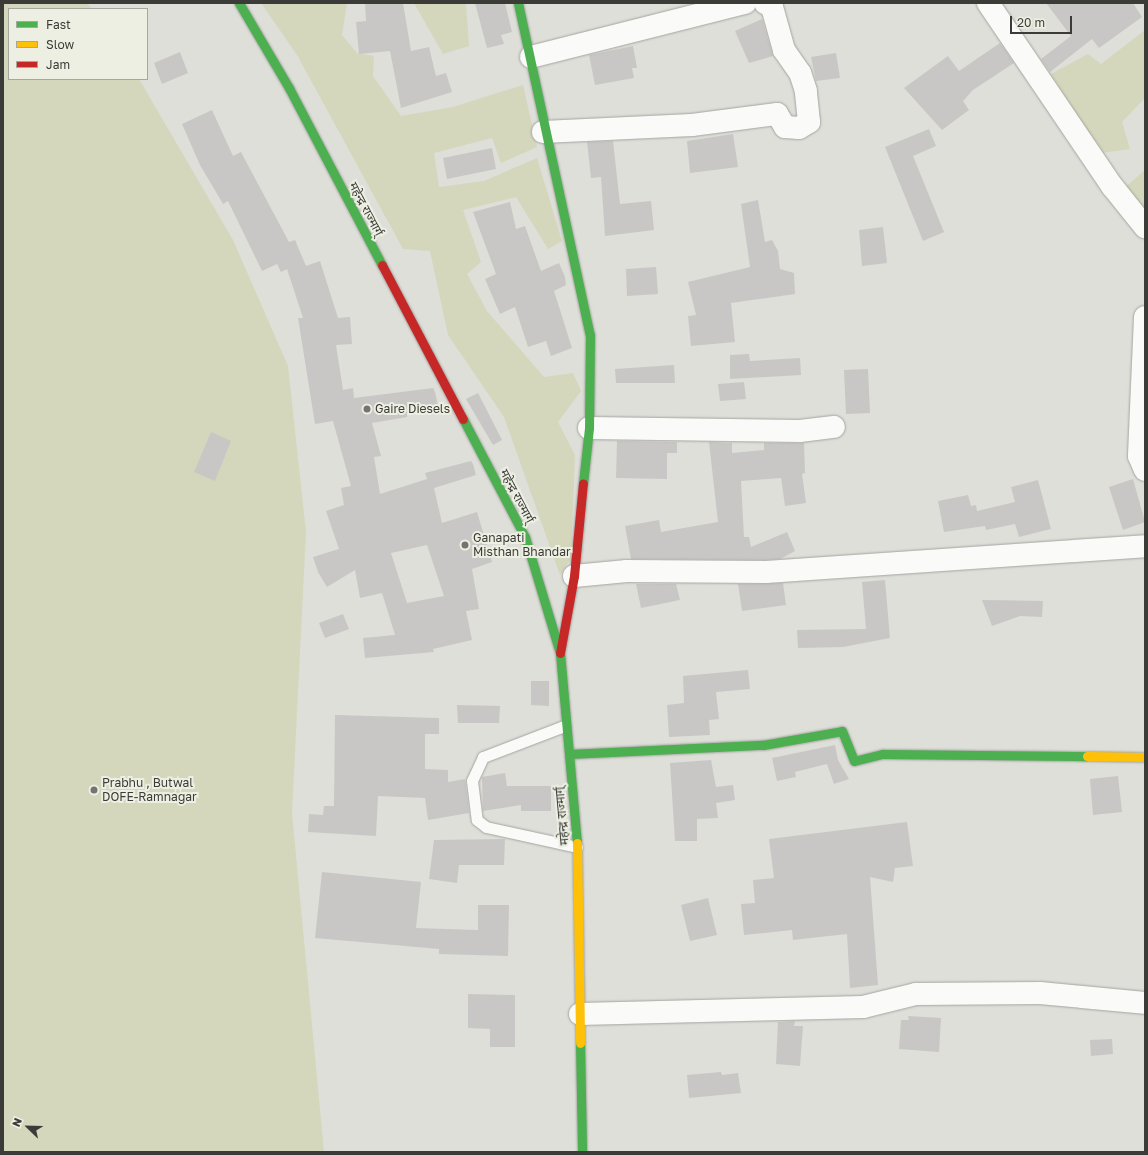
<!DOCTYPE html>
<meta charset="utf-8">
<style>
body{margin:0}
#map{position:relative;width:1148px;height:1155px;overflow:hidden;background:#dedfd9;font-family:"Golos Text","Noto Sans Devanagari",sans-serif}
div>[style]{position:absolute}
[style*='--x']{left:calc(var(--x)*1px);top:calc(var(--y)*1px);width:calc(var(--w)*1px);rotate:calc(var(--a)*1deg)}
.green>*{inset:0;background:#d4d7bb}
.building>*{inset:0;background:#c8c7c5}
.roads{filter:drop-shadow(0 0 1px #a4a5a0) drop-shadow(0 0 1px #a4a5a0)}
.lane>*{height:11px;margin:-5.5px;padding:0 5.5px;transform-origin:5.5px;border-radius:5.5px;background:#fafaf9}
.street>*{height:22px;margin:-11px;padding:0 11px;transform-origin:11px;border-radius:11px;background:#fafaf9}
.fast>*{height:9px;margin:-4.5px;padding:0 4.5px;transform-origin:4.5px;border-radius:4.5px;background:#4caf50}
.slow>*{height:9px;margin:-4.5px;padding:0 4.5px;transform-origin:4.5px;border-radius:4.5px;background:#ffc107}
.jam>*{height:9px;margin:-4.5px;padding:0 4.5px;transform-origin:4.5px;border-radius:4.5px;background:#c62828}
.dots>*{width:11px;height:11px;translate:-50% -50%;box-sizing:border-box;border:2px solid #edefe3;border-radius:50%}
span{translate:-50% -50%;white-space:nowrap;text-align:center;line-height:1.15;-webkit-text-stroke:4px #edefe3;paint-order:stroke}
.street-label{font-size:12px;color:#3b3b37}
.poi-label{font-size:12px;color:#3b3b37}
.left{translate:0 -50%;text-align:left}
.frame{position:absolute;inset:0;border:4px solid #3b3b37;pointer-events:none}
.legend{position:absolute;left:8px;top:8px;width:140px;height:72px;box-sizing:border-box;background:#edefe3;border:1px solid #a6a79e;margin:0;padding:5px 7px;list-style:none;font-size:12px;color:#3b3b37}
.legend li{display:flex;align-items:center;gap:8px;height:20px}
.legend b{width:20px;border:1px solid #a6a79e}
.north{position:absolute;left:8px;top:1107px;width:40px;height:40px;-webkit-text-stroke:3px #edefe3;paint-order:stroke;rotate:293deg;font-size:11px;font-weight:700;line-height:16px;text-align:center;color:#3b3b37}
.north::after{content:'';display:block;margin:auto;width:14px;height:18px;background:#3b3b37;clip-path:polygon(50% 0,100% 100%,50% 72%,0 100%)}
.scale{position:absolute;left:1010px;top:16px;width:62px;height:18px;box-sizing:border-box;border:2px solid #3b3b37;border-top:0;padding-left:5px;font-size:12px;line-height:14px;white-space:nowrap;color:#3b3b37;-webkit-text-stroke:3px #edefe3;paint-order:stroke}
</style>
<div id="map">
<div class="green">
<i style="clip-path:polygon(3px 3px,87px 3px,92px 9px,9px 9px,9px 79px,139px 79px,233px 240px,288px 366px,306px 532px,292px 813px,324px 1152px,3px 1152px)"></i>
<i style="clip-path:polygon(261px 3px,347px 3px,342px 35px,357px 53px,374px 56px,373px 76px,401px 116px,453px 107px,523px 85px,537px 147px,501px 163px,492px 138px,434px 153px,439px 187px,484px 181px,537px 158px,562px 241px,548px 249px,516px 197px,463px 210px,481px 262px,467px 274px,487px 311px,544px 377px,573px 373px,581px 391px,558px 422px,575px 455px,571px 558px,560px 575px,504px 417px,448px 335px,430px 251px,403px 249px,297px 55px)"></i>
<i style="clip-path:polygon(414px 3px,466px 3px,469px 46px,443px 54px)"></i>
<i style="clip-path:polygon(1145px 30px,1145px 98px,1122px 122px,1130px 149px,1101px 153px,1051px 74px,1088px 54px,1101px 64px)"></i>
<i style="clip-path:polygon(1145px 170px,1145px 213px,1123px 189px)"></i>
</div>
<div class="building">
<i style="clip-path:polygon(365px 3px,403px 3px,411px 51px,429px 47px,436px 76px,446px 73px,452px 92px,401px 108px,390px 51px,359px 54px,356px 22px,366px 21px)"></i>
<i style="clip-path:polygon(475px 3px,505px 3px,512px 32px,501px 35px,504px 44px,487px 48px)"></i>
<i style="clip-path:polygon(1046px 3px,1133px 3px,1142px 17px,1099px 48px,1092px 39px,1050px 72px,1041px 59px,1071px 36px)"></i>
<i style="clip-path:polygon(762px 19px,773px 56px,749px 63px,735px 31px)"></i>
<i style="clip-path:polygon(1000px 43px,1014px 63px,973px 90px,963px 101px,969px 110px,942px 130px,904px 88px,948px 56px,959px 71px)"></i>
<i style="clip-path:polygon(633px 46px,637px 68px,632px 68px,634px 78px,595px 85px,589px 55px)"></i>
<i style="clip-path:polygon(180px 52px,188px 73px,162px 84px,154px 63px)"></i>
<i style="clip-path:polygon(836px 53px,840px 78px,816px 81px,811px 57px)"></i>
<i style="clip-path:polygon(evenodd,212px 110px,233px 156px,241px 152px,289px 242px,295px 240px,306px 266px,320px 261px,338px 318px,350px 317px,352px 344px,336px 345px,343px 390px,353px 388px,354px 398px,433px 388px,435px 392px,438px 406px,407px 413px,407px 417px,372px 423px,381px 456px,374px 457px,380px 494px,427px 479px,425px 473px,471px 461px,473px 464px,476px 475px,434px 488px,442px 523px,477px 512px,492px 562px,472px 569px,479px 609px,466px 611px,472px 640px,433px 649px,434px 652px,365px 658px,363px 638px,395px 635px,382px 593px,360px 598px,355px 570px,327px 587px,318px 572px,313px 557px,339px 549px,326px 511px,344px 505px,341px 488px,351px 486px,333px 421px,315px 424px,298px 318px,303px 318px,287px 269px,281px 272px,277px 264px,262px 271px,228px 201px,223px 204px,200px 165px,182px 124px,212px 110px,427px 545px,444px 596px,407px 603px,391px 553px,427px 545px)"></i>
<i style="clip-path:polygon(929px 129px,936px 146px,913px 156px,944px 232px,923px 241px,885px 147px)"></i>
<i style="clip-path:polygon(733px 134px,738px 167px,690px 173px,687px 141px)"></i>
<i style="clip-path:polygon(613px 141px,620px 204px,651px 201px,654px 230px,605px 236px,601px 177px,591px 178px,587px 142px)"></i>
<i style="clip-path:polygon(492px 148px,496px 169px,447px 179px,443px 158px)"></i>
<i style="clip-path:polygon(758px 200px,765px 242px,772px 240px,778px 251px,780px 269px,794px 273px,795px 294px,731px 303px,735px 342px,691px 346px,688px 316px,696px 315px,688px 282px,750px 267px,741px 204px)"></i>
<i style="clip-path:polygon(510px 202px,516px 229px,525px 226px,541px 271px,559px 263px,565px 277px,566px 285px,554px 291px,572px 348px,551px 356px,546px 341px,528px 347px,515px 307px,500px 314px,485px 279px,496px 274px,473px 212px)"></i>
<i style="clip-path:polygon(883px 227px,887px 263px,862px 266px,859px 230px)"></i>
<i style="clip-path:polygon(656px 267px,658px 294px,627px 296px,626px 269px)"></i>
<i style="clip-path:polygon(749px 354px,750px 361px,800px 358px,801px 375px,730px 379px,730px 355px)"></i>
<i style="clip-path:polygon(674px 365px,675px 383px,616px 383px,615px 369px)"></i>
<i style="clip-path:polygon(868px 369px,870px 413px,846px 414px,844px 370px)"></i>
<i style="clip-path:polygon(744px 382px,746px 399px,720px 401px,718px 384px)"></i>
<i style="clip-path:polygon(478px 393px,502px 440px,493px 445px,466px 399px)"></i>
<i style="clip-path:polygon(211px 432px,231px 441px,215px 481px,194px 472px)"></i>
<i style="clip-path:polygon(617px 441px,677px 442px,677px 453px,667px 453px,667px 479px,616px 478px)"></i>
<i style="clip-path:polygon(709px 442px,732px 443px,732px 453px,764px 450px,764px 443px,804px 443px,805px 473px,802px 474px,806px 503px,785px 506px,781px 478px,741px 481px,744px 537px,749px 537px,751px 547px,787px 532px,795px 551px,780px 559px,766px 560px,631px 559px,625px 526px,659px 520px,661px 532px,718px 522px)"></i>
<i style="clip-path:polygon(1133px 479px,1145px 522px,1123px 530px,1109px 487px)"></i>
<i style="clip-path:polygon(1038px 480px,1051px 529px,1019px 537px,1015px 524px,986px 530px,985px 526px,944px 532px,938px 501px,968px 495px,971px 506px,976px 505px,977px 511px,1015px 502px,1011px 487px)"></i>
<i style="clip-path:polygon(885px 580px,890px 638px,843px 647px,798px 648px,797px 630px,866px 629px,862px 582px)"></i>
<i style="clip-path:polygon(783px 583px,786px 605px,742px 611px,738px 584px)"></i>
<i style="clip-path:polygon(636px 584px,676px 584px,680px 600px,641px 608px)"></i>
<i style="clip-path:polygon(982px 600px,1043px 601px,1042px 617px,1020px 616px,992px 626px)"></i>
<i style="clip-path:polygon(343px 614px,349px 629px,325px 638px,319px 623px)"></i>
<i style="clip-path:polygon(748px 670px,750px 689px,716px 692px,719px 719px,709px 720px,710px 735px,669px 737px,667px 705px,684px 703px,683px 676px)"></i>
<i style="clip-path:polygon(531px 681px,549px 681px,549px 706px,531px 705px)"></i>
<i style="clip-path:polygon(457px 705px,500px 706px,499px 723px,458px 723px)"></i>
<i style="clip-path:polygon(335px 715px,439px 718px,439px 734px,425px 734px,425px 769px,448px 770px,448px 782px,465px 779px,469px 813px,428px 820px,425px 798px,378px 796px,376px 836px,308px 832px,309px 814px,323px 815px,324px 806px,334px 806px)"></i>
<i style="clip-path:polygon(835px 745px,838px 760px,849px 779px,834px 784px,827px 764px,795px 772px,796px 777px,777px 781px,772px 758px)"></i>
<i style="clip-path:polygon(711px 760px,716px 787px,733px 785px,735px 800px,716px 803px,718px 818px,697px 819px,697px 841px,675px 841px,670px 763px)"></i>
<i style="clip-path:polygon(505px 773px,507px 786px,551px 786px,551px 811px,521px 811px,521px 805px,483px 811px,482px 777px)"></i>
<i style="clip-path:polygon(1118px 776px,1122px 812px,1093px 815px,1090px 779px)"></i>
<i style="clip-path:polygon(907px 822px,913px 866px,895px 868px,893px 882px,870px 877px,878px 985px,850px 988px,847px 934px,793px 940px,792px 930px,744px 935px,741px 904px,755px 903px,753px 880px,774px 878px,769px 839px)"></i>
<i style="clip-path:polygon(505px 839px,504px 865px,459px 865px,457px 883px,429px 879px,434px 840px)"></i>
<i style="clip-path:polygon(322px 872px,421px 882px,416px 928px,478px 930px,478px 905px,509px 905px,508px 956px,439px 954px,439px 949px,315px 938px)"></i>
<i style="clip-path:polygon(708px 898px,717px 935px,690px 941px,681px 905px)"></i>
<i style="clip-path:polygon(468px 994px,515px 995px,515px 1047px,490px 1047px,490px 1029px,468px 1028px)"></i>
<i style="clip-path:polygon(908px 1016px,941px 1018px,939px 1052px,899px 1049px,901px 1020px,909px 1020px)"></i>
<i style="clip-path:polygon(795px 1021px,794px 1026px,803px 1026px,800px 1066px,776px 1064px,778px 1022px)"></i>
<i style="clip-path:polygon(1112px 1039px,1113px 1054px,1091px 1056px,1090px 1040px)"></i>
<i style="clip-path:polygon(721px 1072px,722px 1075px,738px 1073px,741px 1093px,689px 1098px,687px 1075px)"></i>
</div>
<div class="roads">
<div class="lane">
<i style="--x:564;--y:726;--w:87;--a:159.1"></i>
<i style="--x:483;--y:757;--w:26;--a:115"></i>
<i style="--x:472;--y:781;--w:39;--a:83"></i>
<i style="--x:477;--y:820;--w:11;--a:38"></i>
<i style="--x:486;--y:827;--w:93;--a:12.4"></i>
</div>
<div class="street">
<i style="--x:988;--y:3;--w:221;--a:55.9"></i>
<i style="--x:1112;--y:186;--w:53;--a:51.2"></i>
<i style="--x:531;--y:57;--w:221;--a:-14.2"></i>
<i style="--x:543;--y:132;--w:149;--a:-2.7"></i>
<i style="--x:692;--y:125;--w:86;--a:-7.4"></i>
<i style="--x:777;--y:114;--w:15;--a:58"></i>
<i style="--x:785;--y:127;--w:14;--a:4"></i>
<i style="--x:799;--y:128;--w:12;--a:-31"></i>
<i style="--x:809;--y:122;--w:31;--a:-96"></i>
<i style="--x:806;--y:91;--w:19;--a:-108"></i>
<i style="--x:800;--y:73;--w:28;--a:-125"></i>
<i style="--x:784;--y:50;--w:45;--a:-105.6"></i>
<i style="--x:772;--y:7;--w:8;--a:-150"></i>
<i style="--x:1145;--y:317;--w:139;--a:92.5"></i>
<i style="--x:1139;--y:456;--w:15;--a:67"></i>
<i style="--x:589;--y:428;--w:211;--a:0.8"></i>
<i style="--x:800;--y:431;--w:34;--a:-7"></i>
<i style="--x:574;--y:576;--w:53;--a:-5.4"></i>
<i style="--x:627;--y:571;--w:139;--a:0.4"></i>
<i style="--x:766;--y:572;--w:380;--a:-3.9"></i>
<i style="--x:580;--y:1014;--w:283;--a:-1.4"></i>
<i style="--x:863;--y:1007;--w:55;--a:-13.8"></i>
<i style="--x:916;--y:994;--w:124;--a:-0.5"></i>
<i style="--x:1040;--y:993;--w:105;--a:5.4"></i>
</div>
<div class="fast">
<i style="--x:239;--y:3;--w:99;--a:59.5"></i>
<i style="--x:289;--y:88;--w:200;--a:62.3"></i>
<i style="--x:518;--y:3;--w:340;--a:77.8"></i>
<i style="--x:590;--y:335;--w:93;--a:90.6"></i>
<i style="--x:589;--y:428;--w:55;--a:96.2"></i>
<i style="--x:463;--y:419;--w:133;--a:62.3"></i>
<i style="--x:525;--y:537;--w:121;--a:73.2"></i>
<i style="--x:560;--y:653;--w:191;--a:84.9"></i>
<i style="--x:569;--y:754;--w:194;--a:-2.7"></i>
<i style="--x:763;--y:745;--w:80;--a:-10"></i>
<i style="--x:842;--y:731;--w:32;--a:68"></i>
<i style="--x:854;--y:761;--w:30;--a:-14"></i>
<i style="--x:883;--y:754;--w:204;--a:0.6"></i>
<i style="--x:580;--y:1043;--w:109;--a:88.9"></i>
</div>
<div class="slow">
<i style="--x:1087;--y:756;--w:58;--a:1"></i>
<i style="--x:577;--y:843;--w:200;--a:89.1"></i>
</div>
<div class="jam">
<i style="--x:382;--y:265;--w:174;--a:62.3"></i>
<i style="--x:560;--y:653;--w:78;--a:-79.7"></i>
<i style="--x:574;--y:576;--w:93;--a:-84.5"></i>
</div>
</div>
<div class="dots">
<i style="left:367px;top:409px;background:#747470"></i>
<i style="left:465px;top:545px;background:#747470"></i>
<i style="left:94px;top:790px;background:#747470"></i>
</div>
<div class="street-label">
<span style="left:366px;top:209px;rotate:62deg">महेन्द्र राज्मार्ग्</span>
<span style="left:517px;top:496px;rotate:62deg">महेन्द्र राज्मार्ग्</span>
<span style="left:562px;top:816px;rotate:-95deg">महेन्द्र राज्मार्ग्</span>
</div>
<div class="poi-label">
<span class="left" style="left:375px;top:409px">Gaire Diesels</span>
<span class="left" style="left:473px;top:545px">Ganapati<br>Misthan Bhandar</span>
<span class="left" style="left:102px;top:790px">Prabhu , Butwal<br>DOFE-Ramnagar</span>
</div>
<div class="frame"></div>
<ul class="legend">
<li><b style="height:5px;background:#4caf50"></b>Fast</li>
<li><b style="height:5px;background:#ffc107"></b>Slow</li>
<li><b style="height:5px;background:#c62828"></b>Jam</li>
</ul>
<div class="north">N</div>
<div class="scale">20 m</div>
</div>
